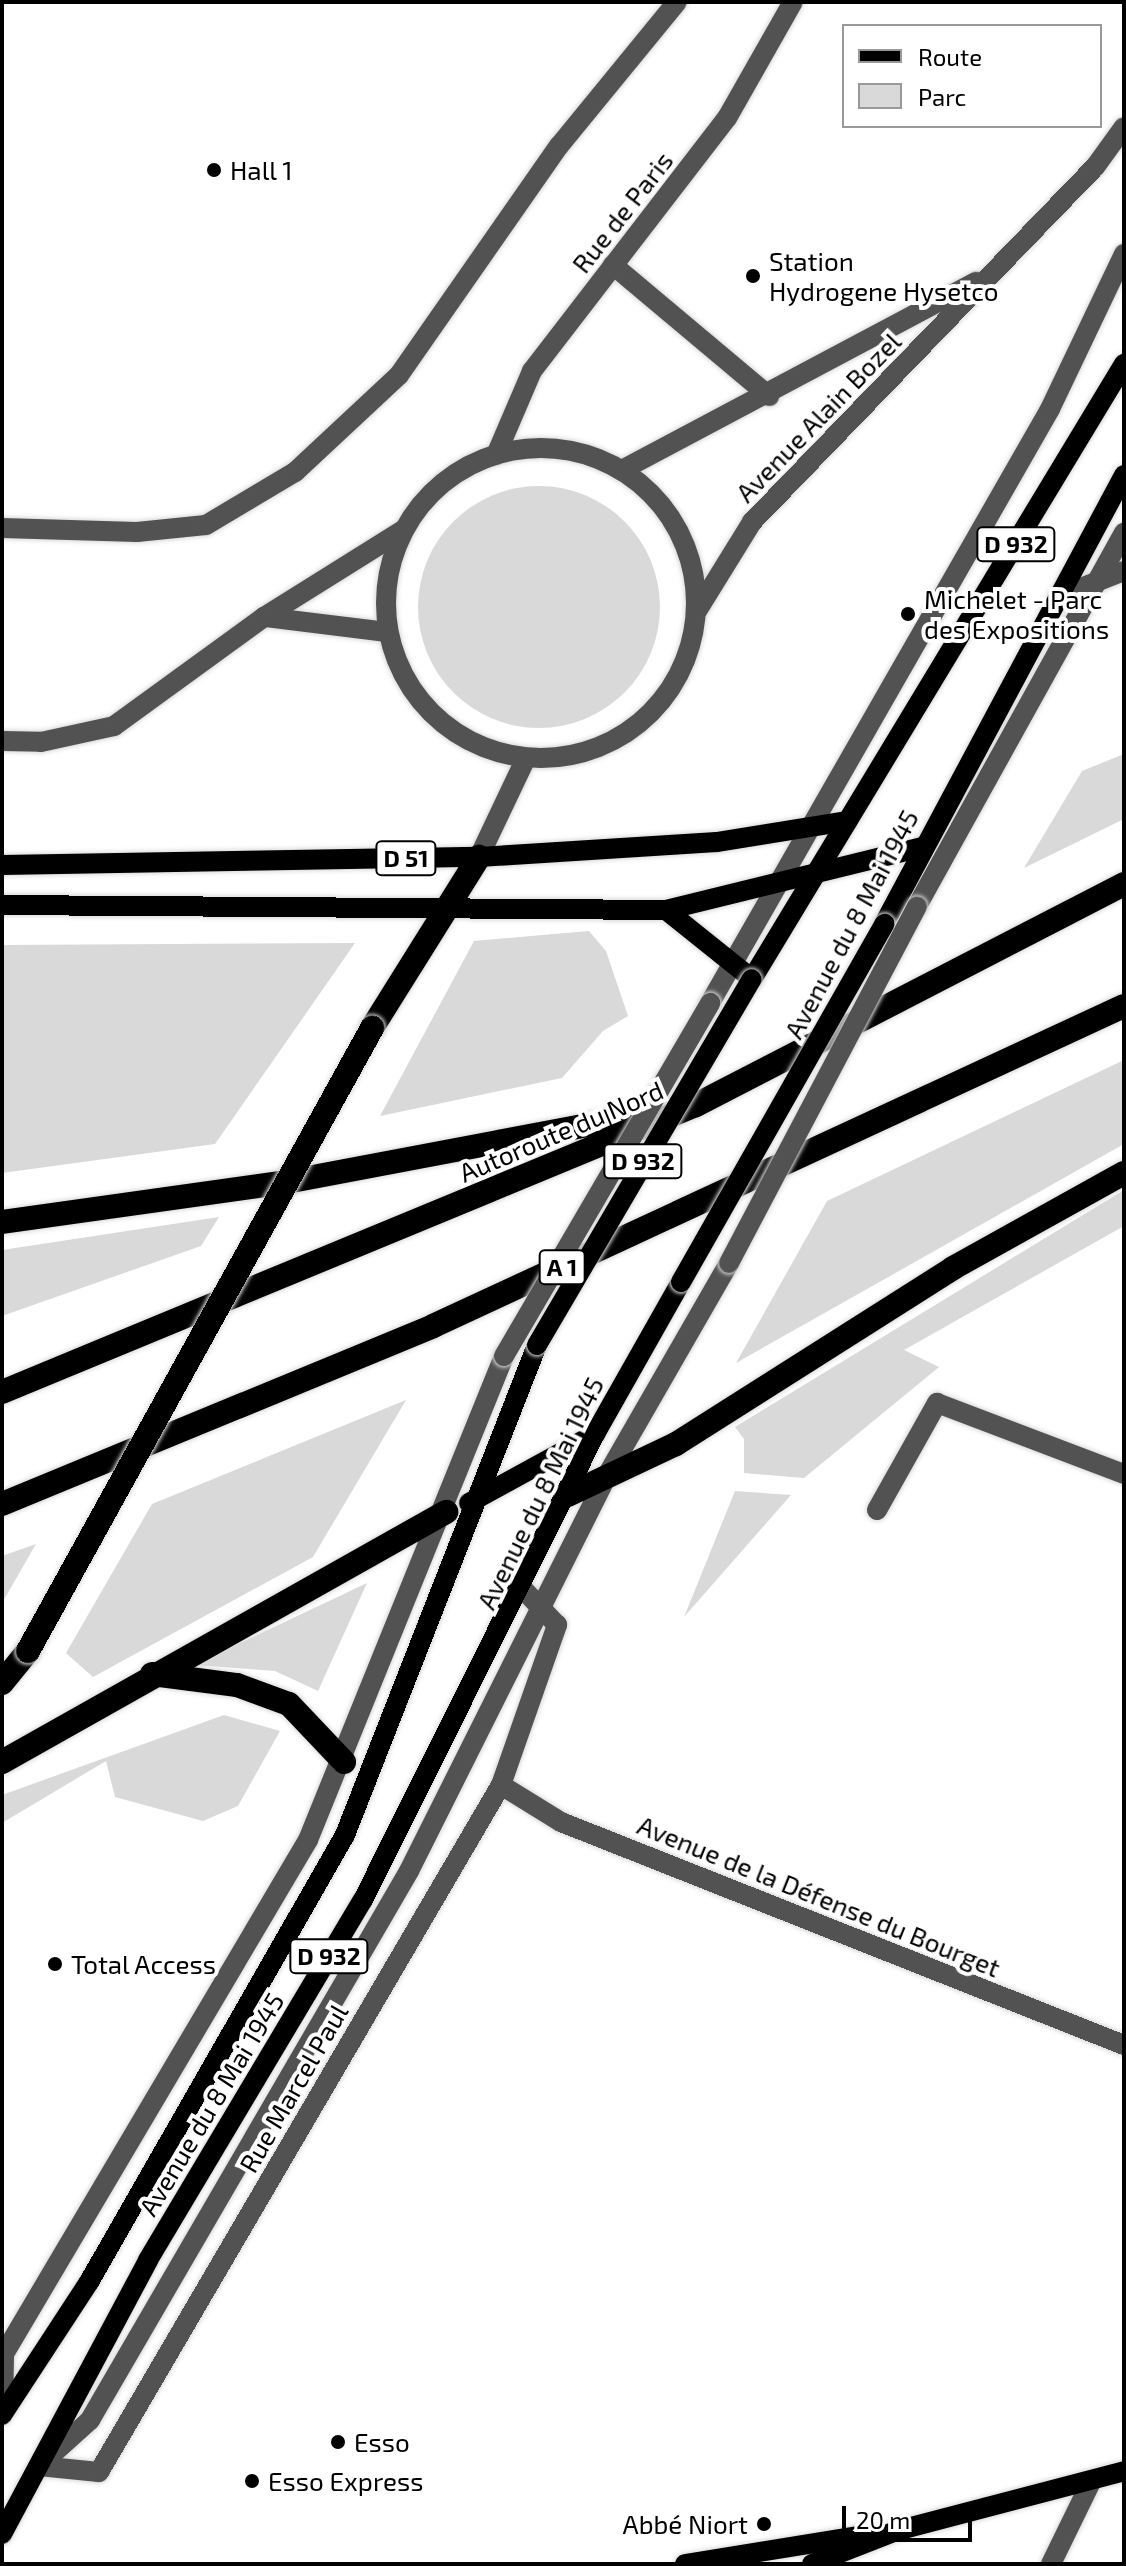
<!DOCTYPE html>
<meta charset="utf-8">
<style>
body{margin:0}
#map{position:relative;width:1126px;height:2566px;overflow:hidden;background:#fff;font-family:"Exo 2",sans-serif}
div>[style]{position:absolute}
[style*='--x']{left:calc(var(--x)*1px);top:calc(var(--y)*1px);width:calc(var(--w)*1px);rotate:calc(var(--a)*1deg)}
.green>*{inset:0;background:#d9d9d9}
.round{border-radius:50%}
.roads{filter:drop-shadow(0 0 2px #dbdbdb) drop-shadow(0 0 2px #dbdbdb)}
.minor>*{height:20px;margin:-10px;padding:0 10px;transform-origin:10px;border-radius:10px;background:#525252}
.minor>.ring{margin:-10px;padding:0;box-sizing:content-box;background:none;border:20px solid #525252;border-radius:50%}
.major>*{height:20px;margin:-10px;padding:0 10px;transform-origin:10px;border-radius:10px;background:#000}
.highway>*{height:24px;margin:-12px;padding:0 12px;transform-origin:12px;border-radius:12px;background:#000}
.bridges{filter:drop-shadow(0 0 2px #dbdbdb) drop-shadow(0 0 2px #dbdbdb)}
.minor-bridge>*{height:20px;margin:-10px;padding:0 10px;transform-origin:10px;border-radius:10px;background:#525252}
.major-bridge>*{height:20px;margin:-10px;padding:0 10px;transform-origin:10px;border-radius:10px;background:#000}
.highway-bridge>*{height:24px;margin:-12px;padding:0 12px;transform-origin:12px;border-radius:12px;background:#000}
.dots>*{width:22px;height:22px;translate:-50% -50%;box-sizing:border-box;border:4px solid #fff;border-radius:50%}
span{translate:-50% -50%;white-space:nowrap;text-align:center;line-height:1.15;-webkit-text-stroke:8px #fff;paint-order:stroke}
.shield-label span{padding:2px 6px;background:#fff;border:2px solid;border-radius:6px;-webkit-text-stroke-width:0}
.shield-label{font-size:24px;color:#000;font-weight:700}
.poi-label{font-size:26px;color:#000}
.left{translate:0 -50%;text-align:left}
.right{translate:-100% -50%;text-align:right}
.street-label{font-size:26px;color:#000}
.frame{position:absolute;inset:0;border:4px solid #000;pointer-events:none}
.legend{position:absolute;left:842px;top:24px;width:260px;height:104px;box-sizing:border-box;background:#fff;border:2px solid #999;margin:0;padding:10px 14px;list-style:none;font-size:24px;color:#000}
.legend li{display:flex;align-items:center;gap:16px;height:40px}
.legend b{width:40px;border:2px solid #999}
.scale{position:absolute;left:842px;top:2506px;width:130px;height:36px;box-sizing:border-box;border:4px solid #000;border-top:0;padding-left:10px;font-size:24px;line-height:28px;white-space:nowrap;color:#000;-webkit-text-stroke:6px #fff;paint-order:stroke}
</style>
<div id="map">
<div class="green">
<i class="round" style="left:418px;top:486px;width:242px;height:242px"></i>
<i style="clip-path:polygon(1124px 754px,1124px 819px,1024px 868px,1082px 771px)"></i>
<i style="clip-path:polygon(589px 931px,606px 951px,628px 1016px,603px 1031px,562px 1078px,380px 1116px,474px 941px)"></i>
<i style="clip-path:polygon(355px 943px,215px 1144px,2px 1173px,2px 945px)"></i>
<i style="clip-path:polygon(1124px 1060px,1124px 1144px,736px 1363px,827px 1201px)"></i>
<i style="clip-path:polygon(1124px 1190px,1124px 1226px,904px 1350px,939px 1367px,804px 1478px,744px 1473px,744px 1439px,735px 1427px)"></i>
<i style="clip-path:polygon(219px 1217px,201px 1246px,2px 1316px,2px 1250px)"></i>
<i style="clip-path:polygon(406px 1400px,313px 1557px,93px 1677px,66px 1653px,152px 1504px)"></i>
<i style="clip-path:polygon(735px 1491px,791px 1495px,684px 1617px)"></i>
<i style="clip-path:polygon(36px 1544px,2px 1603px,2px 1556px)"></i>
<i style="clip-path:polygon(367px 1583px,318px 1691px,275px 1671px,194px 1665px)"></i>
<i style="clip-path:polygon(224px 1715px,280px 1731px,238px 1806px,203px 1821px,115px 1797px,106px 1761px,2px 1823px,2px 1795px)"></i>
</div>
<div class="roads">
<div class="minor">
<i style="--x:613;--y:265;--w:204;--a:40"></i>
<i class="ring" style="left:386px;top:448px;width:290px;height:290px"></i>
<i style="--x:496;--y:455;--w:91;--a:-66.8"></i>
<i style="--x:532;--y:371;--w:319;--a:-52.4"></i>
<i style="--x:727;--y:118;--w:133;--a:-60.4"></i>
<i style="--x:622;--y:470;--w:401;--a:-28"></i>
<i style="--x:2;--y:528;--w:135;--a:1.7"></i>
<i style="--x:137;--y:532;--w:69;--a:-5.8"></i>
<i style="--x:206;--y:525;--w:104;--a:-30.8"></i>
<i style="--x:295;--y:472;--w:142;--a:-43"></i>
<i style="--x:399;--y:375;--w:279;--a:-55.1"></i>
<i style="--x:559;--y:146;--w:186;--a:-50.7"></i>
<i style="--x:1058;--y:597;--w:71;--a:-21.5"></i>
<i style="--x:697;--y:611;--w:105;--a:-58.3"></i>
<i style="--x:752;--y:522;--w:494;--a:-46"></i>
<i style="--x:1095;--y:167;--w:49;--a:-54.1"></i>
<i style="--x:387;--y:632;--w:124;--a:-173"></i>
<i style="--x:264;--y:617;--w:164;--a:-32"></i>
<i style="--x:2;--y:741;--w:39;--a:1"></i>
<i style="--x:41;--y:742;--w:75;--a:-12.4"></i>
<i style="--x:114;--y:726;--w:185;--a:-36"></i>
<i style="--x:479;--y:857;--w:110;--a:-64.6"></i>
<i style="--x:917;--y:906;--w:427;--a:-61"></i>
<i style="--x:710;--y:1003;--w:684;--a:-60.21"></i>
<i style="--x:1050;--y:409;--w:172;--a:-64.5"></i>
<i style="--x:877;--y:1510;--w:123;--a:-60.7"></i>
<i style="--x:937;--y:1403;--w:200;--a:20.8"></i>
<i style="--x:501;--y:1785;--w:70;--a:31.7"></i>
<i style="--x:561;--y:1822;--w:606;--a:21.61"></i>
<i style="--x:3;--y:2413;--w:59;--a:-89"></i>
<i style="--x:4;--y:2354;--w:597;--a:-59.4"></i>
<i style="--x:308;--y:1840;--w:522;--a:-67.95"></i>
<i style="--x:39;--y:2466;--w:69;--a:-42"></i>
<i style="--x:90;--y:2420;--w:635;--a:-59.84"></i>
<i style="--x:409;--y:1871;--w:441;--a:-63.4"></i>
<i style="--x:606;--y:1477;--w:247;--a:-60.1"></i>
<i style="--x:39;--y:2466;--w:60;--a:5.7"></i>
<i style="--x:99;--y:2472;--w:796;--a:-59.67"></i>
<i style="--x:501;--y:1785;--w:170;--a:-70.7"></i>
<i style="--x:557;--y:1625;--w:50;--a:-133.4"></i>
<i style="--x:1051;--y:2564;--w:93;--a:-64"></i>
</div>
<div class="major">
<i style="--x:2;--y:865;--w:477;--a:-1"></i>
<i style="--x:479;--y:857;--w:238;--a:-3.6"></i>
<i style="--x:717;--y:842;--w:132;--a:-9.2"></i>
<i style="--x:2;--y:905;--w:664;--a:0.43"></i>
<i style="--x:666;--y:910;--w:264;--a:-13.8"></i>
<i style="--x:666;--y:910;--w:110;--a:38.7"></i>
<i style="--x:752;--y:979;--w:719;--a:-58.83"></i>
<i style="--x:884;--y:924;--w:509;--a:-61.87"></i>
<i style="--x:469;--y:1503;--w:144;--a:-28.7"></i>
<i style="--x:2;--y:2415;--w:159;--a:-56.8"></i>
<i style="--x:89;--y:2282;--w:515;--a:-60.2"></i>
<i style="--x:345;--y:1835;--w:526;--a:-68.6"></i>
<i style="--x:2;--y:2534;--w:310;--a:-61.9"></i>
<i style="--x:148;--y:2260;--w:419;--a:-59.2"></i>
<i style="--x:363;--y:1900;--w:521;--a:-63.53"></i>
<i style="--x:595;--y:1434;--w:175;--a:-60.5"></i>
<i style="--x:685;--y:2564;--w:181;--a:-9.2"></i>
<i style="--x:812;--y:2564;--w:90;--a:-21.4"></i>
<i style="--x:896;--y:2531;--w:236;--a:-14.7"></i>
</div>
<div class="highway">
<i style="--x:372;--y:1028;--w:202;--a:-58"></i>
<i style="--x:2;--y:1222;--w:282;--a:-8"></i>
<i style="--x:281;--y:1183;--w:377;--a:-10.7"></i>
<i style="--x:2;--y:1392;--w:751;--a:-22.47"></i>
<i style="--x:696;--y:1105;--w:482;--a:-27.3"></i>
<i style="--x:568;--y:1495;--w:119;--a:-25.3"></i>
<i style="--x:676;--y:1444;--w:328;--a:-32.4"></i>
<i style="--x:953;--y:1268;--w:196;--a:-29.1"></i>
<i style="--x:2;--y:1504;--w:466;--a:-22.4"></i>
<i style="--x:433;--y:1326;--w:761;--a:-24.85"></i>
<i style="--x:152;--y:1674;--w:86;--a:7.4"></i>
<i style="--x:237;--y:1685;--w:55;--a:20.1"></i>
<i style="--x:289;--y:1704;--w:80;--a:46.5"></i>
<i style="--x:2;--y:1683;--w:41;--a:-50.9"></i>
<i style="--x:2;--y:1762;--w:510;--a:-29.38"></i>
</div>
</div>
<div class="bridges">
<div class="minor-bridge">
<i style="--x:729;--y:1263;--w:403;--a:-62.2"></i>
<i style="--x:504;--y:1356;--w:409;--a:-59.7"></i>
</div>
<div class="major-bridge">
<i style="--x:681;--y:1282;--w:412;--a:-60.4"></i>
<i style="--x:537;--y:1345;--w:424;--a:-59.6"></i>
</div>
<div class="highway-bridge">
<i style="--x:28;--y:1651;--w:712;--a:-61.09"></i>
</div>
</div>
<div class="dots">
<i style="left:214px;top:170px;background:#000"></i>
<i style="left:753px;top:276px;background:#000"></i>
<i style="left:908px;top:614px;background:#000"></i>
<i style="left:55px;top:1964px;background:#000"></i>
<i style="left:338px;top:2442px;background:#000"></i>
<i style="left:252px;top:2481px;background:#000"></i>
<i style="left:764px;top:2524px;background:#000"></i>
</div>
<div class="shield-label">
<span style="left:1016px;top:544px">D 932</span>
<span style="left:406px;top:858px">D 51</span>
<span style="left:643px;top:1161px">D 932</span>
<span style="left:562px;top:1267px">A 1</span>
<span style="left:329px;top:1956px">D 932</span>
</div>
<div class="poi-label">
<span class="left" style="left:230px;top:170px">Hall 1</span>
<span class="left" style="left:769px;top:276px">Station<br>Hydrogene Hysetco</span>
<span class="left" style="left:924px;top:614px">Michelet - Parc<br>des Expositions</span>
<span class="left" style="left:71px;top:1964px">Total Access</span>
<span class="left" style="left:354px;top:2442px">Esso</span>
<span class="left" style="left:268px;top:2481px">Esso Express</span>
<span class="right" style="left:748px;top:2524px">Abbé Niort</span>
</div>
<div class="street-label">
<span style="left:622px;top:212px;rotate:-52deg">Rue de Paris</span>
<span style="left:818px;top:417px;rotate:-46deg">Avenue Alain Bozel</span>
<span style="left:851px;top:924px;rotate:-62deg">Avenue du 8 Mai 1945</span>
<span style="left:561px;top:1131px;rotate:-23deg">Autoroute du Nord</span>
<span style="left:540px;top:1493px;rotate:-64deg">Avenue du 8 Mai 1945</span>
<span style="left:819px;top:1896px;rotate:22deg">Avenue de la Défense du Bourget</span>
<span style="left:293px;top:2088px;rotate:-60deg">Rue Marcel Paul</span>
<span style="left:211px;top:2104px;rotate:-59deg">Avenue du 8 Mai 1945</span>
</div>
<div class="frame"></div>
<ul class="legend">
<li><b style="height:10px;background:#000"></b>Route</li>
<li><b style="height:22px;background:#d9d9d9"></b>Parc</li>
</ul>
<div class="scale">20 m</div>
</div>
